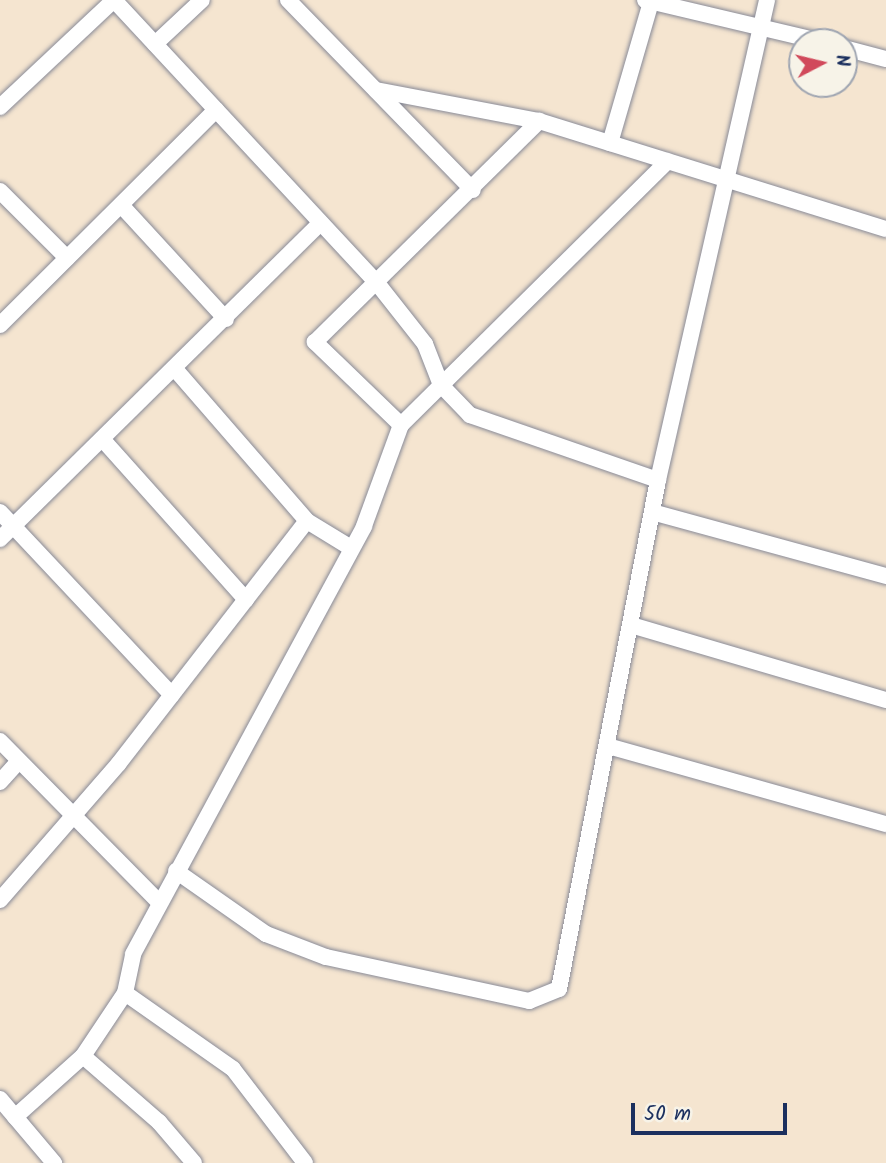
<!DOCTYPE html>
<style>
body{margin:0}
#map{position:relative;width:886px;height:1163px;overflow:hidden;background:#f5e5d0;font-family:Kalam,sans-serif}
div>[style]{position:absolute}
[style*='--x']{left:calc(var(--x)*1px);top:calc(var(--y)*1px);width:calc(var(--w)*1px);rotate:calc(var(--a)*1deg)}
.roads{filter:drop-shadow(0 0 2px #888a97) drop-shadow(0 0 2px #888a97)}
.minor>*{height:16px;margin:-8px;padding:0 8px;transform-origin:8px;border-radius:8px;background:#fff}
span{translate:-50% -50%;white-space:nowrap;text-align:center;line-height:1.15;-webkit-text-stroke:5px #f7f3e8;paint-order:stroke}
.north{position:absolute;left:788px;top:28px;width:70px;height:70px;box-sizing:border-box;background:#f7f3e8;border:2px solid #9fa5b1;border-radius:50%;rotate:83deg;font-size:19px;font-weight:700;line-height:28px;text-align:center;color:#1b2f5e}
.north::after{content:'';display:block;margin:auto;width:24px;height:32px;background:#d1495b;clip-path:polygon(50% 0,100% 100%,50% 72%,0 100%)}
.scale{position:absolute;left:631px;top:1103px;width:156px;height:32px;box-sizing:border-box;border:4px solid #1b2f5e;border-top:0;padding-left:9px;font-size:21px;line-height:24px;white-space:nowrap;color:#1b2f5e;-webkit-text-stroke:5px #f7f3e8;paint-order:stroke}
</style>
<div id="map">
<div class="roads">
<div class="minor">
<i style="--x:114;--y:0;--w:386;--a:47.1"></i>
<i style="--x:377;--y:283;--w:78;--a:51.8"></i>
<i style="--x:425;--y:344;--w:44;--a:68.7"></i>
<i style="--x:441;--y:385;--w:42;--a:46"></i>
<i style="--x:470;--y:415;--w:199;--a:19.1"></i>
<i style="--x:288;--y:0;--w:265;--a:45.8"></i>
<i style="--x:645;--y:0;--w:182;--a:13.3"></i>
<i style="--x:155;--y:44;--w:64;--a:-43.1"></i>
<i style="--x:844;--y:48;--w:43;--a:14.7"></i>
<i style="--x:376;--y:90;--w:166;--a:10.8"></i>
<i style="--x:539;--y:121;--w:363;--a:17.3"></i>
<i style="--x:0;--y:107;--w:156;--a:-43.2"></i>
<i style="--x:610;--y:143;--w:147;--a:-73.8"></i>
<i style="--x:0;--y:191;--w:95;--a:45"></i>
<i style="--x:121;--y:205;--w:155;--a:47.4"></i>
<i style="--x:0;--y:325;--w:305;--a:-44.9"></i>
<i style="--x:175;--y:369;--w:201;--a:49"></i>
<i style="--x:307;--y:521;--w:52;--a:31.5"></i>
<i style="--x:401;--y:425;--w:120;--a:-136"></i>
<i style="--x:315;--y:342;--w:315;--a:-44.6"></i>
<i style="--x:104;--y:441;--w:213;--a:48.2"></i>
<i style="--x:0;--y:512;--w:251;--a:46.8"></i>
<i style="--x:652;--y:512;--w:243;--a:15.3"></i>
<i style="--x:0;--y:539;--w:450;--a:-44.6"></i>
<i style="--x:631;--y:625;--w:266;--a:16.4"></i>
<i style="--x:0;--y:741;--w:226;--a:45.4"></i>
<i style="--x:608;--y:746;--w:289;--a:15.7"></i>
<i style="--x:0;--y:782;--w:28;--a:-48"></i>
<i style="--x:176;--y:871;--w:110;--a:35"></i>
<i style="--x:266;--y:934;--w:64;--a:21"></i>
<i style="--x:326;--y:957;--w:208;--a:12.2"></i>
<i style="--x:529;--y:1001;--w:32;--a:-22"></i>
<i style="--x:559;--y:989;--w:519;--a:-78.99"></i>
<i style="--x:658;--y:480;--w:492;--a:-77.2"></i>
<i style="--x:0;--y:900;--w:181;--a:-49"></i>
<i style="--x:119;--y:763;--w:306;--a:-52.2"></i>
<i style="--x:125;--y:993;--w:132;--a:35.1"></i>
<i style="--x:233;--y:1069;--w:118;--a:52.5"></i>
<i style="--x:83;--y:1056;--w:101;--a:41"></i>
<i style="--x:159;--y:1122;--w:54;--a:49.5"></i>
<i style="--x:0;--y:1099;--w:84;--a:49.8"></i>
<i style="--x:15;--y:1117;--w:91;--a:-41.9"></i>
<i style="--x:83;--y:1056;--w:76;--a:-56.3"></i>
<i style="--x:125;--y:993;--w:40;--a:-78"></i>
<i style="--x:133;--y:954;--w:486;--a:-61.6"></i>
<i style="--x:364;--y:526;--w:108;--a:-69.9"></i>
<i style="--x:401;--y:425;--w:375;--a:-44.7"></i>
</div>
</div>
<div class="north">N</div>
<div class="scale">50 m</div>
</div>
